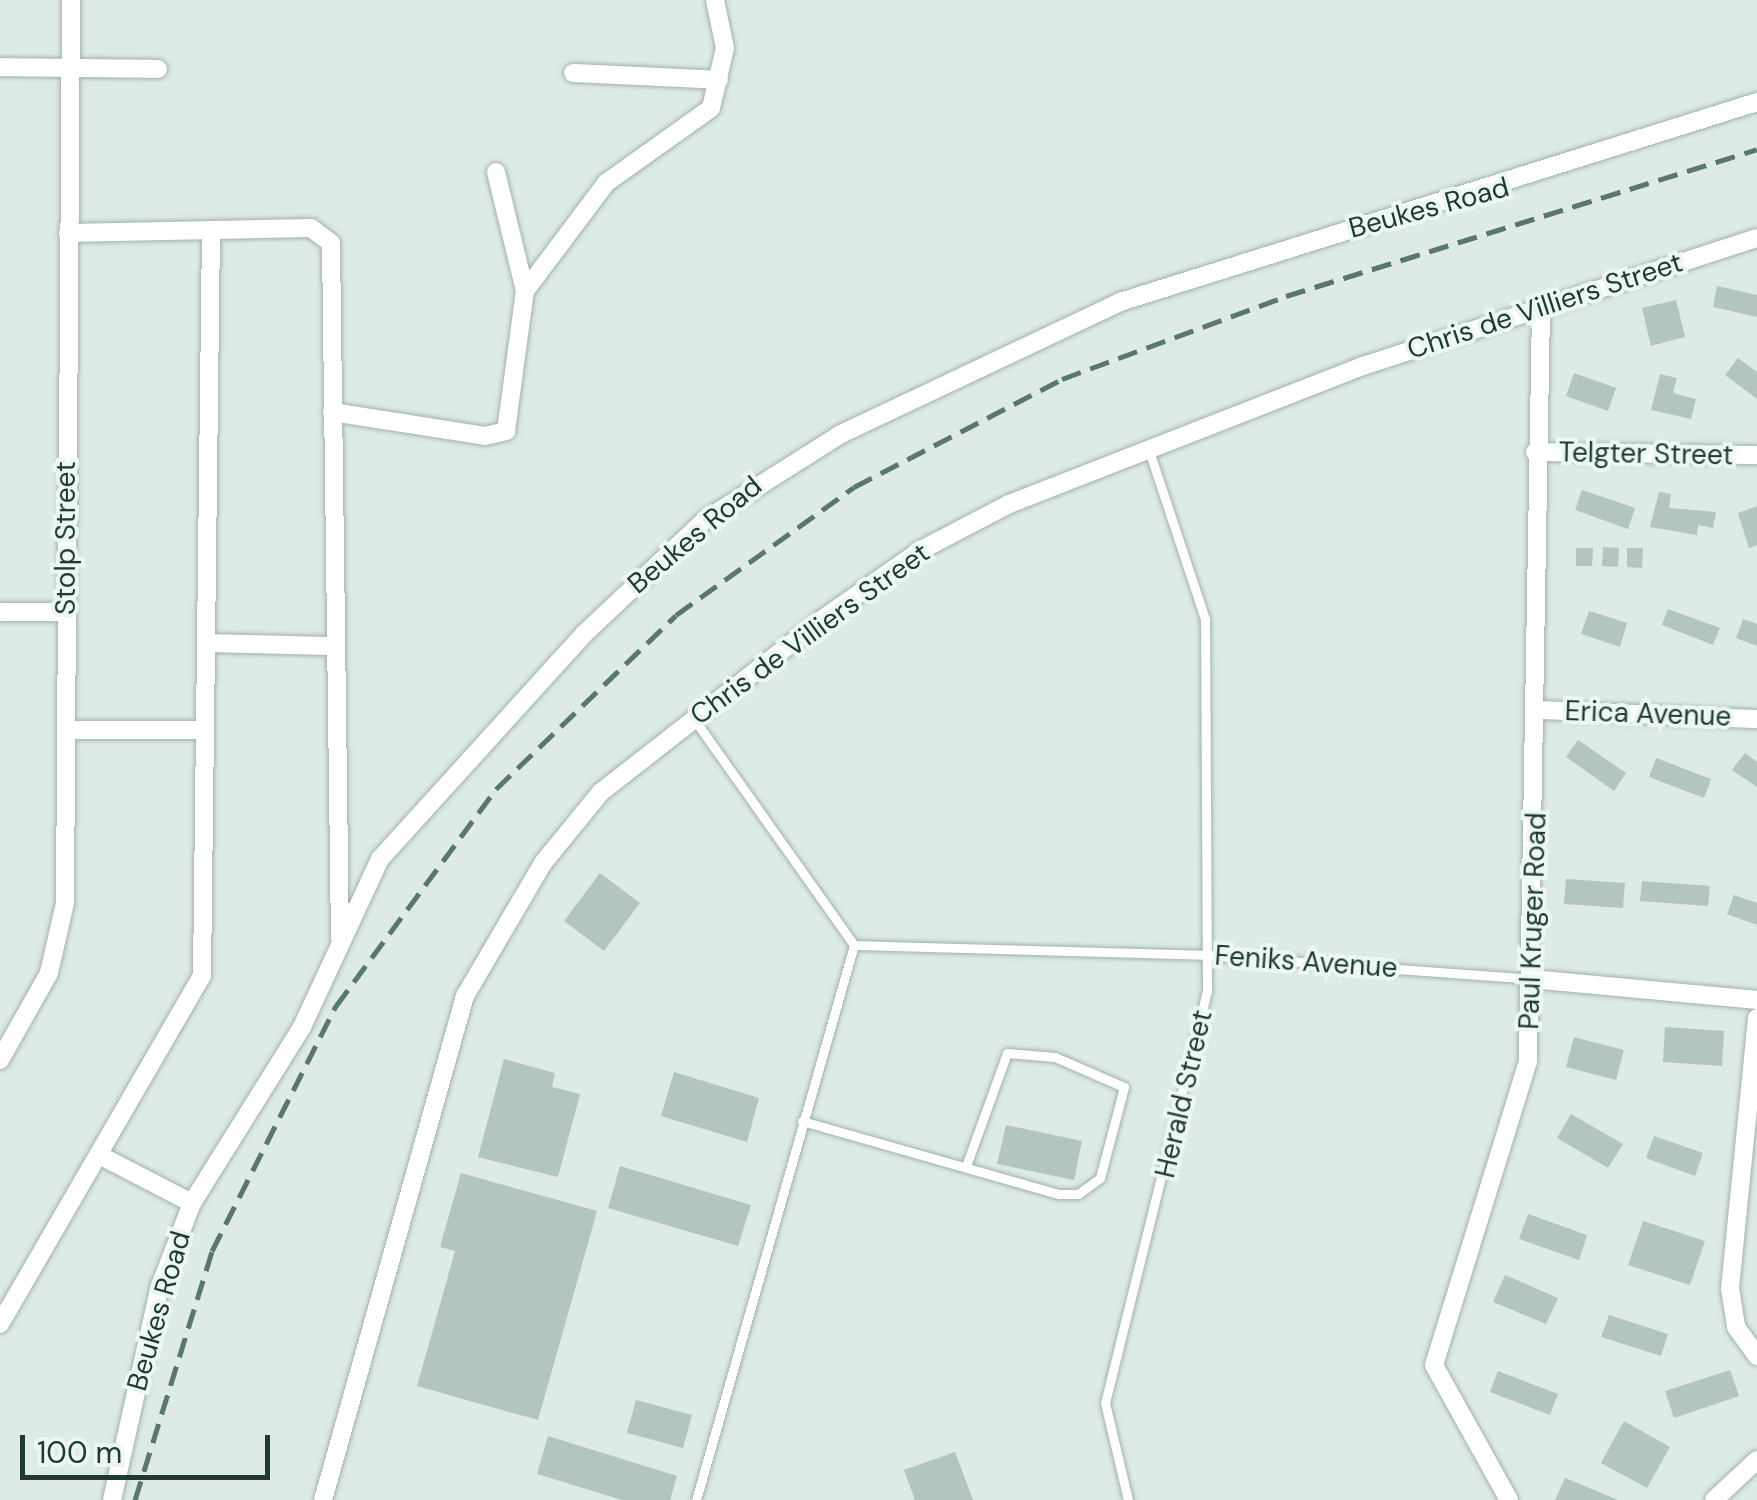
<!DOCTYPE html>
<style>
body{margin:0}
#map{position:relative;width:1757px;height:1500px;overflow:hidden;background:#ddeae5;font-family:"DM Sans",sans-serif}
div>[style]{position:absolute}
[style*='--x']{left:calc(var(--x)*1px);top:calc(var(--y)*1px);width:calc(var(--w)*1px);rotate:calc(var(--a)*1deg)}
.building>*{inset:0;background:#b2c5be}
.roads{filter:drop-shadow(0 0 2px #a0b2ac) drop-shadow(0 0 2px #a0b2ac)}
.lane>*{height:9px;margin:-4.5px;padding:0 4.5px;transform-origin:4.5px;border-radius:4.5px;background:#fff}
.street>*{height:18px;margin:-9px;padding:0 9px;transform-origin:9px;border-radius:9px;background:#fff}
.rail>*{height:5px;margin-top:-2.5px;transform-origin:0;background:repeating-linear-gradient(90deg,#58776f 0 20px,transparent 0 30px)}
span{translate:-50% -50%;white-space:nowrap;text-align:center;line-height:1.15;-webkit-text-stroke:8px #edf7f2;paint-order:stroke}
.street-label{font-size:28px;color:#1e3a33}
.scale{position:absolute;left:20px;top:1435px;width:250px;height:45px;box-sizing:border-box;border:5px solid #1e3a33;border-top:0;padding-left:12px;font-size:30px;line-height:35px;white-space:nowrap;color:#1e3a33;-webkit-text-stroke:8px #edf7f2;paint-order:stroke}
</style>
<div id="map">
<div class="building">
<i style="clip-path:polygon(1717px 286px,1757px 295px,1757px 317px,1713px 307px)"></i>
<i style="clip-path:polygon(1676px 300px,1685px 337px,1651px 346px,1642px 308px)"></i>
<i style="clip-path:polygon(1738px 358px,1757px 372px,1757px 399px,1725px 375px)"></i>
<i style="clip-path:polygon(1574px 373px,1616px 388px,1608px 411px,1566px 396px)"></i>
<i style="clip-path:polygon(1660px 374px,1677px 378px,1673px 393px,1696px 399px,1691px 419px,1651px 410px)"></i>
<i style="clip-path:polygon(1582px 490px,1635px 508px,1628px 529px,1575px 510px)"></i>
<i style="clip-path:polygon(1659px 492px,1671px 494px,1669px 508px,1716px 512px,1713px 528px,1698px 525px,1697px 535px,1650px 527px)"></i>
<i style="clip-path:polygon(1757px 506px,1757px 545px,1749px 548px,1738px 513px)"></i>
<i style="clip-path:polygon(1603px 547px,1619px 548px,1618px 567px,1602px 566px)"></i>
<i style="clip-path:polygon(1576px 548px,1593px 548px,1592px 566px,1576px 566px)"></i>
<i style="clip-path:polygon(1627px 548px,1643px 548px,1642px 568px,1627px 567px)"></i>
<i style="clip-path:polygon(1668px 609px,1720px 628px,1713px 645px,1662px 625px)"></i>
<i style="clip-path:polygon(1589px 611px,1627px 623px,1620px 647px,1581px 634px)"></i>
<i style="clip-path:polygon(1743px 619px,1757px 624px,1757px 646px,1736px 638px)"></i>
<i style="clip-path:polygon(1578px 740px,1626px 773px,1614px 791px,1566px 757px)"></i>
<i style="clip-path:polygon(1745px 753px,1757px 762px,1757px 787px,1732px 770px)"></i>
<i style="clip-path:polygon(1656px 758px,1711px 779px,1704px 798px,1649px 777px)"></i>
<i style="clip-path:polygon(600px 873px,640px 903px,604px 951px,564px 921px)"></i>
<i style="clip-path:polygon(1566px 879px,1625px 883px,1623px 908px,1564px 904px)"></i>
<i style="clip-path:polygon(1642px 881px,1710px 886px,1708px 906px,1640px 901px)"></i>
<i style="clip-path:polygon(1734px 895px,1757px 903px,1757px 925px,1727px 914px)"></i>
<i style="clip-path:polygon(1665px 1027px,1724px 1031px,1722px 1066px,1663px 1062px)"></i>
<i style="clip-path:polygon(1574px 1037px,1624px 1050px,1616px 1080px,1566px 1067px)"></i>
<i style="clip-path:polygon(504px 1059px,555px 1073px,552px 1087px,580px 1094px,558px 1177px,478px 1157px)"></i>
<i style="clip-path:polygon(674px 1072px,759px 1098px,747px 1142px,661px 1116px)"></i>
<i style="clip-path:polygon(1571px 1114px,1623px 1144px,1608px 1168px,1557px 1138px)"></i>
<i style="clip-path:polygon(1006px 1125px,1082px 1141px,1074px 1180px,997px 1164px)"></i>
<i style="clip-path:polygon(1654px 1136px,1703px 1153px,1695px 1176px,1646px 1158px)"></i>
<i style="clip-path:polygon(620px 1166px,751px 1205px,738px 1246px,608px 1208px)"></i>
<i style="clip-path:polygon(461px 1173px,597px 1211px,538px 1420px,417px 1386px,455px 1251px,440px 1247px)"></i>
<i style="clip-path:polygon(1528px 1214px,1587px 1235px,1579px 1260px,1519px 1239px)"></i>
<i style="clip-path:polygon(1643px 1221px,1705px 1241px,1690px 1285px,1628px 1265px)"></i>
<i style="clip-path:polygon(1505px 1275px,1558px 1298px,1546px 1324px,1493px 1302px)"></i>
<i style="clip-path:polygon(1609px 1315px,1668px 1334px,1661px 1356px,1601px 1337px)"></i>
<i style="clip-path:polygon(1730px 1370px,1739px 1396px,1674px 1418px,1665px 1391px)"></i>
<i style="clip-path:polygon(1498px 1371px,1558px 1394px,1550px 1415px,1490px 1392px)"></i>
<i style="clip-path:polygon(636px 1400px,692px 1415px,683px 1448px,627px 1433px)"></i>
<i style="clip-path:polygon(1624px 1421px,1670px 1447px,1647px 1488px,1601px 1463px)"></i>
<i style="clip-path:polygon(548px 1436px,677px 1476px,670px 1500px,622px 1500px,537px 1474px)"></i>
<i style="clip-path:polygon(955px 1452px,973px 1500px,915px 1500px,904px 1470px)"></i>
<i style="clip-path:polygon(1565px 1478px,1618px 1500px,1555px 1500px)"></i>
</div>
<div class="roads">
<div class="lane">
<i style="--x:694;--y:719;--w:277;--a:54.7"></i>
<i style="--x:854;--y:945;--w:353;--a:1.6"></i>
<i style="--x:1207;--y:955;--w:324;--a:4.2"></i>
<i style="--x:802;--y:1121;--w:267;--a:15.9"></i>
<i style="--x:1059;--y:1194;--w:19;--a:0"></i>
<i style="--x:1078;--y:1194;--w:27;--a:-36"></i>
<i style="--x:1100;--y:1178;--w:94;--a:-75.2"></i>
<i style="--x:1124;--y:1087;--w:75;--a:-156.5"></i>
<i style="--x:1055;--y:1057;--w:48;--a:-175.2"></i>
<i style="--x:1007;--y:1053;--w:120;--a:109.9"></i>
<i style="--x:696;--y:1500;--w:577;--a:-74.11"></i>
<i style="--x:1128;--y:1500;--w:100;--a:-103.3"></i>
<i style="--x:1105;--y:1403;--w:423;--a:-76.1"></i>
<i style="--x:1207;--y:992;--w:373;--a:-90.3"></i>
<i style="--x:1205;--y:619;--w:180;--a:-108.4"></i>
</div>
<div class="street">
<i style="--x:0;--y:67;--w:158;--a:0.7"></i>
<i style="--x:573;--y:73;--w:146;--a:2.7"></i>
<i style="--x:496;--y:172;--w:122;--a:76.3"></i>
<i style="--x:68;--y:233;--w:243;--a:-1.2"></i>
<i style="--x:311;--y:228;--w:25;--a:37"></i>
<i style="--x:331;--y:243;--w:695;--a:89.26"></i>
<i style="--x:332;--y:412;--w:155;--a:8.9"></i>
<i style="--x:485;--y:436;--w:22;--a:-13"></i>
<i style="--x:506;--y:431;--w:141;--a:-82.3"></i>
<i style="--x:525;--y:291;--w:135;--a:-53.1"></i>
<i style="--x:606;--y:183;--w:129;--a:-35.5"></i>
<i style="--x:711;--y:108;--w:62;--a:-76.9"></i>
<i style="--x:725;--y:48;--w:49;--a:-101.8"></i>
<i style="--x:1535;--y:452;--w:222;--a:0.8"></i>
<i style="--x:0;--y:612;--w:65;--a:0"></i>
<i style="--x:206;--y:643;--w:124;--a:1.4"></i>
<i style="--x:1540;--y:710;--w:217;--a:2.4"></i>
<i style="--x:70;--y:730;--w:133;--a:0"></i>
<i style="--x:1532;--y:979;--w:226;--a:5.3"></i>
<i style="--x:1757;--y:1018;--w:271;--a:95.7"></i>
<i style="--x:1730;--y:1288;--w:39;--a:81"></i>
<i style="--x:1736;--y:1327;--w:36;--a:54"></i>
<i style="--x:0;--y:1060;--w:100;--a:-60.6"></i>
<i style="--x:49;--y:973;--w:72;--a:-77.1"></i>
<i style="--x:65;--y:903;--w:903;--a:-89.62"></i>
<i style="--x:99;--y:1155;--w:105;--a:27.3"></i>
<i style="--x:0;--y:1324;--w:402;--a:-59.9"></i>
<i style="--x:202;--y:976;--w:745;--a:-89.31"></i>
<i style="--x:112;--y:1500;--w:219;--a:-77.4"></i>
<i style="--x:160;--y:1286;--w:89;--a:-68.9"></i>
<i style="--x:192;--y:1203;--w:208;--a:-58"></i>
<i style="--x:302;--y:1027;--w:185;--a:-65.1"></i>
<i style="--x:380;--y:859;--w:304;--a:-47.8"></i>
<i style="--x:584;--y:634;--w:166;--a:-43.3"></i>
<i style="--x:705;--y:520;--w:161;--a:-32.3"></i>
<i style="--x:841;--y:434;--w:309;--a:-25.3"></i>
<i style="--x:1120;--y:302;--w:668;--a:-17.43"></i>
<i style="--x:323;--y:1500;--w:524;--a:-74.27"></i>
<i style="--x:465;--y:996;--w:154;--a:-59.6"></i>
<i style="--x:543;--y:863;--w:92;--a:-50.8"></i>
<i style="--x:601;--y:792;--w:274;--a:-38"></i>
<i style="--x:817;--y:623;--w:127;--a:-35.1"></i>
<i style="--x:921;--y:550;--w:99;--a:-27.6"></i>
<i style="--x:1009;--y:504;--w:380;--a:-21.3"></i>
<i style="--x:1363;--y:366;--w:414;--a:-18"></i>
<i style="--x:1509;--y:1500;--w:154;--a:-119.1"></i>
<i style="--x:1434;--y:1365;--w:318;--a:-72.8"></i>
<i style="--x:1528;--y:1061;--w:754;--a:-89.01"></i>
<i style="--x:1714;--y:1500;--w:59;--a:-42.9"></i>
</div>
</div>
<div class="rail">
<i style="--x:135;--y:1500;--w:261;--a:-72.8"></i>
<i style="--x:212;--y:1251;--w:275;--a:-63.2"></i>
<i style="--x:336;--y:1006;--w:270;--a:-53.6"></i>
<i style="--x:496;--y:789;--w:250;--a:-44"></i>
<i style="--x:676;--y:615;--w:219;--a:-35.7"></i>
<i style="--x:854;--y:487;--w:234;--a:-27.4"></i>
<i style="--x:1062;--y:379;--w:239;--a:-20.3"></i>
<i style="--x:1286;--y:296;--w:493;--a:-17.3"></i>
</div>
<div class="street-label">
<span style="left:1429px;top:208px;rotate:-15deg">Beukes Road</span>
<span style="left:1545px;top:306px;rotate:-18deg">Chris de Villiers Street</span>
<span style="left:1646px;top:454px;rotate:1deg">Telgter Street</span>
<span style="left:695px;top:535px;rotate:-40deg">Beukes Road</span>
<span style="left:66px;top:538px;rotate:-90deg">Stolp Street</span>
<span style="left:810px;top:634px;rotate:-36deg">Chris de Villiers Street</span>
<span style="left:1648px;top:714px;rotate:2deg">Erica Avenue</span>
<span style="left:1533px;top:921px;rotate:-88deg">Paul Kruger Road</span>
<span style="left:1306px;top:962px;rotate:4deg">Feniks Avenue</span>
<span style="left:1184px;top:1094px;rotate:-77deg">Herald Street</span>
<span style="left:159px;top:1311px;rotate:-74deg">Beukes Road</span>
</div>
<div class="scale">100 m</div>
</div>
